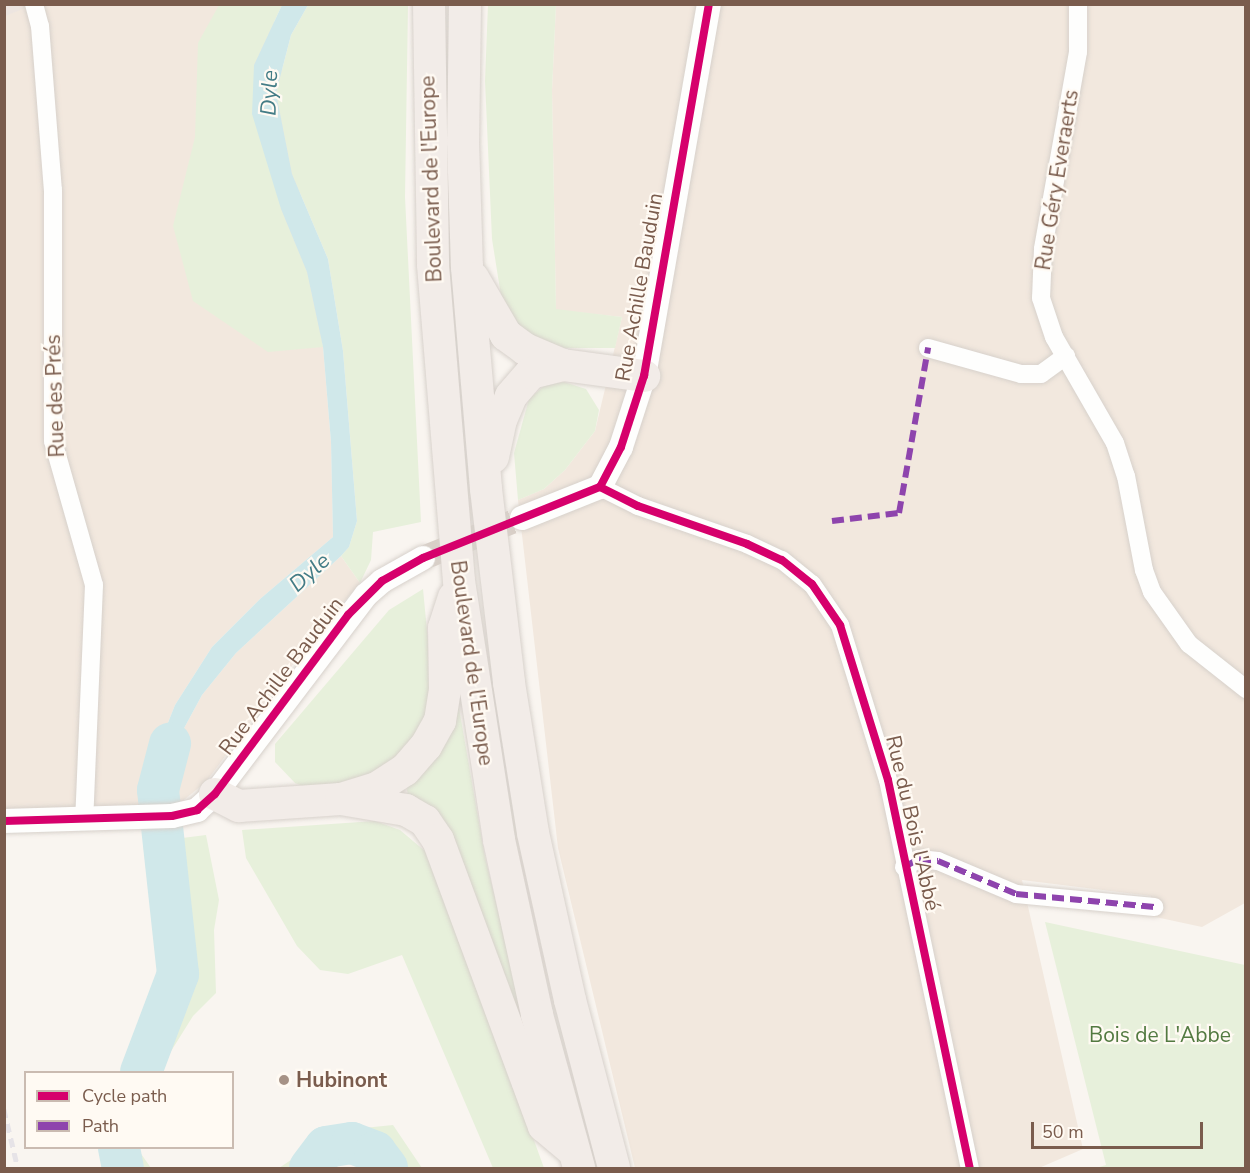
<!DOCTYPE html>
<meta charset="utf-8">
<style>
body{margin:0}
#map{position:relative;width:1250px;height:1173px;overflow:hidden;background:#f9f5f0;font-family:"Nunito Sans",sans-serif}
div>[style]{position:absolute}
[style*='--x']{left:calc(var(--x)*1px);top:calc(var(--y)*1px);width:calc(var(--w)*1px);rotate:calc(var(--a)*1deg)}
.residential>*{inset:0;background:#f2e8de}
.industrial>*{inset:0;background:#ede5e0}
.green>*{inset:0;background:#e7f0db}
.water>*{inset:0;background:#d0e8ea}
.river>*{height:42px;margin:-21px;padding:0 21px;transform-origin:21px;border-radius:21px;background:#d0e8ea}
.tertiary-tunnel>*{height:24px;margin-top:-12px;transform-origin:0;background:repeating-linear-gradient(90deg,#d9cfc7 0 24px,transparent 0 36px)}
.roads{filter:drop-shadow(0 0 2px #d7d1cb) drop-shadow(0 0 2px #d7d1cb)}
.minor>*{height:18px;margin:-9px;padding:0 9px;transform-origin:9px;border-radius:9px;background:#fefefd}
.tertiary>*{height:24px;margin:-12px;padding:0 12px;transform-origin:12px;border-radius:12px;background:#fefefd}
.trunk>*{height:32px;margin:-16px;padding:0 16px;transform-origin:16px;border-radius:16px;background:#f2ece8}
.rail>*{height:4.5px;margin-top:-2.25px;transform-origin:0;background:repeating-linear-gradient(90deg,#e6e3e7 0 9px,transparent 0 15px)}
.quiet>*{height:6px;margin-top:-3px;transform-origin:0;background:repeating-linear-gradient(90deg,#8e44ad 0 12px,transparent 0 18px)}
.cycleway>*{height:8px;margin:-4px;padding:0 4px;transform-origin:4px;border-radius:4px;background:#d6006c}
.dots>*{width:16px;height:16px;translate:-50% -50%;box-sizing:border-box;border:3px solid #fffaf3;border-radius:50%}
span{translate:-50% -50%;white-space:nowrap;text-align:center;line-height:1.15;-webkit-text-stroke:4.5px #fffaf3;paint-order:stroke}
.street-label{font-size:21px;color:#7a5c4d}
.park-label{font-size:21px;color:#537a41}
.poi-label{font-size:21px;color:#7a5c4d;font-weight:700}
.left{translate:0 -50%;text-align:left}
.water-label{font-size:22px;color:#437c86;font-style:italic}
.frame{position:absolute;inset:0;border:6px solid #7a5c4d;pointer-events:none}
.legend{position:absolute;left:24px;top:1071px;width:210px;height:78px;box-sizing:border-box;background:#fffaf3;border:2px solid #cabbb1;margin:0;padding:8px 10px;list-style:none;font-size:18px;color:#7a5c4d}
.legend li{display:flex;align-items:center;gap:12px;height:30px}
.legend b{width:30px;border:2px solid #cabbb1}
.scale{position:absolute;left:1031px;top:1122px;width:172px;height:27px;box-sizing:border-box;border:3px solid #7a5c4d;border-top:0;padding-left:8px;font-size:18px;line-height:21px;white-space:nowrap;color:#7a5c4d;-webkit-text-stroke:4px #fffaf3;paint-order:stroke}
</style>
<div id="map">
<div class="residential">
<i style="clip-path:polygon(33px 4px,282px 5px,274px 19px,323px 347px,331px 442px,333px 537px,260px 599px,212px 647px,175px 705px,154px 758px,147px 789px,149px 806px,5px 809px,4px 16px)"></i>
<i style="clip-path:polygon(556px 5px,1245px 5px,1245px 903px,1202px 927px,1151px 916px,1151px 896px,1022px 880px,1083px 1149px,1039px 1168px,635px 1168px,558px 848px,518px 500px,544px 489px,565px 470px,595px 431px,622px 317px,556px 310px,552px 90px)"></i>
<i style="clip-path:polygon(341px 556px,360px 583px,311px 640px,206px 782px,180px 803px,167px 805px,167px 773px,182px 732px,202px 695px,236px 653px)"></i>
</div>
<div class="industrial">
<i style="clip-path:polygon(5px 5px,33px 5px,5px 16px)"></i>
</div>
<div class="green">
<i style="clip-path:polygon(219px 5px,282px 5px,254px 65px,281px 209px,307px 272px,323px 347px,268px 352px,193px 301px,173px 226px,195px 137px,198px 43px)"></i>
<i style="clip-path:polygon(308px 5px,408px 5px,405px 197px,421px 522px,373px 532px,371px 560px,360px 583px,341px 556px,349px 547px,357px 521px,343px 351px,328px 259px,292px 174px,276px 93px,291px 35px)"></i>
<i style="clip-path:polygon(488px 5px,556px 5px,552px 90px,556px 309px,622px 317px,615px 348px,552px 348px,515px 325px,502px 302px,492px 239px,485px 81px)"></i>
<i style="clip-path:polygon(564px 382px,586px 389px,599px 410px,595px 431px,565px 470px,544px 489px,518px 500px,514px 453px,529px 399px,545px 385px)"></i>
<i style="clip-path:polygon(423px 589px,432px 683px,421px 738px,369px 782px,307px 788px,295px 783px,275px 762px,275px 744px,389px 610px)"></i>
<i style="clip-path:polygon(459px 708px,485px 857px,525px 1021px,515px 1024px,409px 801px,406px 785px,452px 711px)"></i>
<i style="clip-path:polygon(375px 821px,400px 830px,426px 852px,438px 875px,544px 1168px,493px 1168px,402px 955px,348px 974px,320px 970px,297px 946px,246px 858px,242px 830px)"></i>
<i style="clip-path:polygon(206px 835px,219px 900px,214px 930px,216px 993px,193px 1016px,158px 1072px,129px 1072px,160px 990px,143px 843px)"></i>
<i style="clip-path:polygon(1045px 922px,1245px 965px,1245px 1168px,1096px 1168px,1106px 1165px)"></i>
<i style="clip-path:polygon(393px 1125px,422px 1168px,364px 1168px,346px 1158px,324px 1168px,279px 1168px,334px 1131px)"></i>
<i style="clip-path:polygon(107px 1148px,137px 1148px,151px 1168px,107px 1168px)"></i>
</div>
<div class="water">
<i style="clip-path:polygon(282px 5px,308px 5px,291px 35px,276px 93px,292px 174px,328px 259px,343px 351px,357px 521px,349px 547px,341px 556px,236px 653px,202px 695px,182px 732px,167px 773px,167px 800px,149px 801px,147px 789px,154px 758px,175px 705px,212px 647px,260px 599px,333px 537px,331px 442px,323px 347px,307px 272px,281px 209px,252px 114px,254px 65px)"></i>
</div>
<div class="river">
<i style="--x:141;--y:1072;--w:105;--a:-69.3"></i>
<i style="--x:178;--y:974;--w:185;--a:-96.2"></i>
<i style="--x:158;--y:790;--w:48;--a:-75.4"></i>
<i style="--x:119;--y:1148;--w:20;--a:79"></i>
<i style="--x:310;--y:1168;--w:26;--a:-53"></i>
<i style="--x:326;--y:1147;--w:26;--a:-9"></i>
<i style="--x:352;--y:1143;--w:25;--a:21"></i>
<i style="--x:375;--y:1152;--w:20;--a:53"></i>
</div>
<div class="tertiary-tunnel">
<i style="--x:423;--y:558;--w:107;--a:-22"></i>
</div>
<div class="roads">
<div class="minor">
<i style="--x:34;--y:4;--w:23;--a:75"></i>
<i style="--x:40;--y:26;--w:165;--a:85.5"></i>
<i style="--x:53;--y:190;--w:251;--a:90"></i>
<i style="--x:53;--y:441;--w:150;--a:74.1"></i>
<i style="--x:94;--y:585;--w:234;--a:92.4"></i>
<i style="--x:1078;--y:4;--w:48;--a:90"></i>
<i style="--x:1078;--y:52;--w:200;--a:100.1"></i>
<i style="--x:1043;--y:249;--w:49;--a:92.3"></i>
<i style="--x:1041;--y:298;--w:41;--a:71.6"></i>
<i style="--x:1054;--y:337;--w:122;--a:60.1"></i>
<i style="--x:1115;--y:443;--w:35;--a:72"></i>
<i style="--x:1126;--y:476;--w:96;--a:79.2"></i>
<i style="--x:1144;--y:570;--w:23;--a:70"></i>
<i style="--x:1152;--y:592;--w:64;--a:54.6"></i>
<i style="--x:1189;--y:644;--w:73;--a:38.3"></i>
<i style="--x:928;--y:348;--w:97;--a:15.6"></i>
<i style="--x:1021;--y:374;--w:20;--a:0"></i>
<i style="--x:1041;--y:374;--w:31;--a:-36"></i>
<i style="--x:600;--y:487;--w:42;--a:26.6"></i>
<i style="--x:638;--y:506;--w:115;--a:19.2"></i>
<i style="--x:747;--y:544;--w:38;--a:25"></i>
<i style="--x:782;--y:560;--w:38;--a:39"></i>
<i style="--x:812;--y:584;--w:50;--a:55.7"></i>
<i style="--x:840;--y:625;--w:162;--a:72.8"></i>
<i style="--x:888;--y:780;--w:397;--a:78.1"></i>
<i style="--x:904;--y:867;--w:17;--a:-28"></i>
<i style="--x:919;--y:859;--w:19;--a:6"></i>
<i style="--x:938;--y:861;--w:85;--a:22.9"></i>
<i style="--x:1016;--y:894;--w:139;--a:5.4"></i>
</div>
<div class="tertiary">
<i style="--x:522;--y:518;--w:84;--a:-21.7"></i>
<i style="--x:600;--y:487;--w:45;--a:-62.3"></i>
<i style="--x:621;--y:447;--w:75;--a:-72.1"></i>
<i style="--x:644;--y:376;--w:378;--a:-80.1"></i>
<i style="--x:4;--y:821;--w:168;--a:-1.7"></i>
<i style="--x:172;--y:816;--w:26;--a:-13"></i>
<i style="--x:197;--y:810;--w:24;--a:-42"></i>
<i style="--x:215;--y:794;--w:250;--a:-52.8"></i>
<i style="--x:366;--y:595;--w:21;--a:-41"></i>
<i style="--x:382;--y:581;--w:47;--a:-29.3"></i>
</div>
<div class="trunk">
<i style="--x:429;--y:4;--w:261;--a:89.1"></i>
<i style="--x:433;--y:265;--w:317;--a:85.3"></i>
<i style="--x:459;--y:581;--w:262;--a:81.2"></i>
<i style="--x:499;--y:840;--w:179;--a:77.7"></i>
<i style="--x:537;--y:1015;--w:159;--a:74.6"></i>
<i style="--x:465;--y:4;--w:137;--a:90.8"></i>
<i style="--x:463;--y:141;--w:126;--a:88.2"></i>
<i style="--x:467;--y:267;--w:223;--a:85.1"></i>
<i style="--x:486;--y:489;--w:195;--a:83.2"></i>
<i style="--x:509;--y:683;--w:152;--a:80.9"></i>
<i style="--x:533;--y:833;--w:171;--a:77.5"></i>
<i style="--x:570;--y:1000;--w:174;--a:75.3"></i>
<i style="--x:473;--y:278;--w:66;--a:59.9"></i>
<i style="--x:506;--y:335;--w:24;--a:36"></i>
<i style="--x:525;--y:349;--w:41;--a:22.8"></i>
<i style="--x:563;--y:365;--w:82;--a:7.7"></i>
<i style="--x:493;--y:457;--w:38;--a:-78"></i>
<i style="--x:501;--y:420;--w:26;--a:-67"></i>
<i style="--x:511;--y:396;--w:30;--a:-49"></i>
<i style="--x:531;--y:373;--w:33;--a:-14"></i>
<i style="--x:215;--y:794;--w:27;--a:27"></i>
<i style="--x:239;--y:806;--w:102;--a:-3.9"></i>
<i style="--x:341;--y:799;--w:38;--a:-17"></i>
<i style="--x:377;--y:788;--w:33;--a:-33"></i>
<i style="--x:405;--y:770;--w:32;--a:-49"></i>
<i style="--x:426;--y:746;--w:29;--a:-61"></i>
<i style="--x:440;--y:721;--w:31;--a:-81"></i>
<i style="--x:445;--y:690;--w:62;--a:-90.9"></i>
<i style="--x:444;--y:628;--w:32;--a:-72"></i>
<i style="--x:341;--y:799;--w:66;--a:9.6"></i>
<i style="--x:406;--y:810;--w:22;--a:30"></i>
<i style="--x:425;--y:821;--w:23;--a:56"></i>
<i style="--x:438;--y:840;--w:305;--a:69.7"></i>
<i style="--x:544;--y:1126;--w:38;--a:40"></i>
</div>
</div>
<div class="rail">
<i style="--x:4;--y:1109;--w:61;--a:76.7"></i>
<i style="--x:4;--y:1168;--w:1;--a:0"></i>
</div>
<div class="quiet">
<i style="--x:832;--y:521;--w:67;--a:-6.8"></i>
<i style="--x:899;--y:513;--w:168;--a:-80"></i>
<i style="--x:904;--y:867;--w:17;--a:-28"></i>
<i style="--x:919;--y:859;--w:19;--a:6"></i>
<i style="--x:938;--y:861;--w:85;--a:22.9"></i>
<i style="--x:1016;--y:894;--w:139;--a:5.4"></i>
</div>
<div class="cycleway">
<i style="--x:600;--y:487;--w:42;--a:26.6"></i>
<i style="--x:638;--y:506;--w:115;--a:19.2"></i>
<i style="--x:747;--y:544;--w:38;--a:25"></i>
<i style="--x:782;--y:560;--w:38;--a:39"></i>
<i style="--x:812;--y:584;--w:50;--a:55.7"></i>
<i style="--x:840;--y:625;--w:162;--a:72.8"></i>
<i style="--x:888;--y:780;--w:397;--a:78.1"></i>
<i style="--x:4;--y:821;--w:168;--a:-1.7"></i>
<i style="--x:172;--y:816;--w:26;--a:-13"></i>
<i style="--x:197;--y:810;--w:24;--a:-42"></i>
<i style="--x:215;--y:794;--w:223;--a:-53.4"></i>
<i style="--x:348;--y:615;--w:48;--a:-45"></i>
<i style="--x:382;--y:581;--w:47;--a:-29.3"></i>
<i style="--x:423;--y:558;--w:191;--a:-21.9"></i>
<i style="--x:600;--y:487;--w:45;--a:-62.3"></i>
<i style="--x:621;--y:447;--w:75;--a:-72.1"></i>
<i style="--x:644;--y:376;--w:378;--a:-80.1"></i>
</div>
<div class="dots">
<i style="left:284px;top:1080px;background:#a69286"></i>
</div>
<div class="street-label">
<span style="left:431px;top:179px;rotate:-92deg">Boulevard de l'Europe</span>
<span style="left:1057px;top:180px;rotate:-81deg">Rue Géry Everaerts</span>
<span style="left:639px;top:287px;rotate:-80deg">Rue Achille Bauduin</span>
<span style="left:55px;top:396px;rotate:-92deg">Rue des Prés</span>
<span style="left:472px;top:663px;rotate:82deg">Boulevard de l'Europe</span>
<span style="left:281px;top:676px;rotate:-53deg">Rue Achille Bauduin</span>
<span style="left:913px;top:823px;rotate:77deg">Rue du Bois l'Abbé</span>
</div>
<div class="park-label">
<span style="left:1160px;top:1035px">Bois de L'Abbe</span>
</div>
<div class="poi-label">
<span class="left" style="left:296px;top:1080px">Hubinont</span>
</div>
<div class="water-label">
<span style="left:270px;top:93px;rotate:-88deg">Dyle</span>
<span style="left:310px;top:573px;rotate:-42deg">Dyle</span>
</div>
<div class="frame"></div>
<ul class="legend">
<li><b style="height:8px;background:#d6006c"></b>Cycle path</li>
<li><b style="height:8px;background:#8e44ad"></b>Path</li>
</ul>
<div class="scale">50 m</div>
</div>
